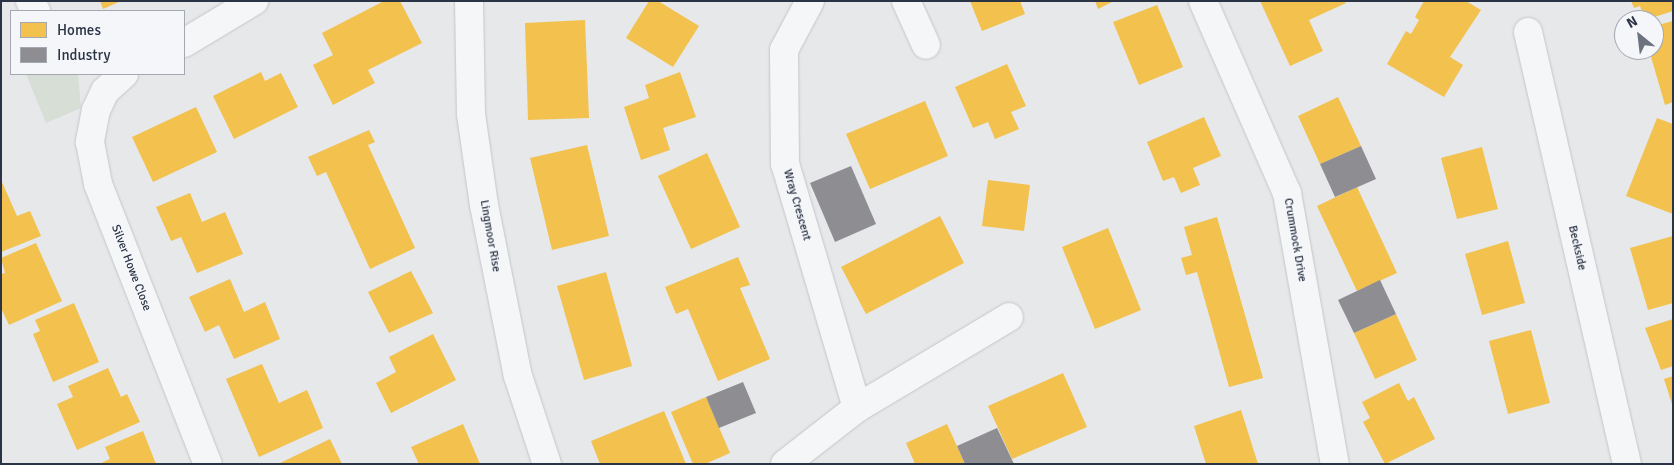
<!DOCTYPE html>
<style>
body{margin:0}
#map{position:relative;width:1674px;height:465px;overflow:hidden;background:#e6e8ea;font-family:Signika,sans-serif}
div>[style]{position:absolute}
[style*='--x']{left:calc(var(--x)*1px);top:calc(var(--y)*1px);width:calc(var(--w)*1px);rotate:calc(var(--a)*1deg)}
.green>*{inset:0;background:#d6ded6}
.homes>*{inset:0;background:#f2c14e}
.industry>*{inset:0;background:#8d8d92}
.roads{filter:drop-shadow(0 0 1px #c4c6c8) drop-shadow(0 0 1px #c4c6c8)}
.minor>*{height:28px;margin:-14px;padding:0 14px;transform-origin:14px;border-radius:14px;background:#f5f6f7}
span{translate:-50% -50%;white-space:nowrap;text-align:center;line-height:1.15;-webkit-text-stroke:5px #f4f6f9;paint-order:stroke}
.street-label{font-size:12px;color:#2b3445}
.frame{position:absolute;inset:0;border:2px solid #2b3445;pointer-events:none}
.legend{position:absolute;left:10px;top:10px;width:175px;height:65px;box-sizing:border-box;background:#f4f6f9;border:1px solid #a4a8b1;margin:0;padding:6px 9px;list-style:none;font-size:15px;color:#2b3445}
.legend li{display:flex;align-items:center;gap:10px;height:25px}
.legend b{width:25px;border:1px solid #a4a8b1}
.north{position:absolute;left:1614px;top:10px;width:50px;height:50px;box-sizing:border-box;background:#f4f6f9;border:1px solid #a4a8b1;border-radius:50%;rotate:331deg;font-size:14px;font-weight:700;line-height:20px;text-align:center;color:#2b3445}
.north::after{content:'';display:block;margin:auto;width:18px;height:22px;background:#6c737f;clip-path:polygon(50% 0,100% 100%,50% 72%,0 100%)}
</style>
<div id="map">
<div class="green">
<i style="clip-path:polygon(26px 74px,78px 74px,81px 108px,46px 123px)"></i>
</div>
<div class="homes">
<i style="clip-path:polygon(100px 1px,121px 1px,103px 9px)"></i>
<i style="clip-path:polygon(384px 1px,400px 1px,422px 43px,368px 70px,375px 83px,333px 105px,313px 65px,333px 55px,322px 33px)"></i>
<i style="clip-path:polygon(649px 1px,658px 1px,699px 26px,673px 67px,626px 38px)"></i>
<i style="clip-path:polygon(970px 1px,1020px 1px,1025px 14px,982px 31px)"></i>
<i style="clip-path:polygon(1095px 1px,1114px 1px,1098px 9px)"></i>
<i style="clip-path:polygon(1260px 1px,1345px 1px,1346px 3px,1309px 20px,1323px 51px,1290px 66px)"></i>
<i style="clip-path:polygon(1424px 1px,1466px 1px,1481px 10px,1450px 57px,1463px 65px,1444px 97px,1387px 64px,1406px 31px,1411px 34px,1419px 20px,1415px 17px)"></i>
<i style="clip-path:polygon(1631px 1px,1673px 1px,1673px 11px,1645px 20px,1640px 6px,1634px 8px)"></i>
<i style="clip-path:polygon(1157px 5px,1183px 67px,1139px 85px,1113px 22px)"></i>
<i style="clip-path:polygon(585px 20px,589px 118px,528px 120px,525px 23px)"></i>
<i style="clip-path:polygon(1673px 21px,1673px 102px,1665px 105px,1649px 50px,1654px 50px,1654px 26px)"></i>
<i style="clip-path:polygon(1007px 64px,1026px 106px,1011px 112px,1019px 129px,995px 139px,988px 122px,973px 128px,955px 87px)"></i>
<i style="clip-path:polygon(261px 72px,265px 81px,281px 73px,298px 107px,234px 139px,213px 96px)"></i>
<i style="clip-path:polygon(680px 72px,696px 117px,663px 128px,670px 150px,641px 160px,624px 107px,649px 98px,645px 85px)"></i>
<i style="clip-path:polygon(1338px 97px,1361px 146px,1320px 164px,1298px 116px)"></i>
<i style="clip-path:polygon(925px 101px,948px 156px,870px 189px,846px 134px)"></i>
<i style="clip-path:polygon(196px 107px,217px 152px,153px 182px,132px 137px)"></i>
<i style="clip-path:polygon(1204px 117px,1221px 156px,1193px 168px,1200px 185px,1181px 193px,1174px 177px,1163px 181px,1147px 142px)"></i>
<i style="clip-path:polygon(1657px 118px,1673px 124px,1673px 214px,1626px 196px)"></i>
<i style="clip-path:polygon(369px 130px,375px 142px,368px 145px,415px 248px,370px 269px,326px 172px,317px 176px,308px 157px)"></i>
<i style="clip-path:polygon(587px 145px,609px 236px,552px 250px,530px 158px)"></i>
<i style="clip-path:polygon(1482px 147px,1498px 209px,1457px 219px,1441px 158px)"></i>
<i style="clip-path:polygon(707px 153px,740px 227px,691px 249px,658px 176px)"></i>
<i style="clip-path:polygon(1px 180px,17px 216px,30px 211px,41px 236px,1px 252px)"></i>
<i style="clip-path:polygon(988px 180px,1030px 185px,1024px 231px,982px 226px)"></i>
<i style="clip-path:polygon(1357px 187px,1397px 273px,1357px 291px,1317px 206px)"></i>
<i style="clip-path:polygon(190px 193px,202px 222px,225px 212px,243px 254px,197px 273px,181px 237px,171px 241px,156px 207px)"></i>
<i style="clip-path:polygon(940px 216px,964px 263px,866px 314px,841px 267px)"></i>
<i style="clip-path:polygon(1217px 217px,1263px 378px,1229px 387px,1197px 272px,1186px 275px,1181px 258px,1192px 255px,1184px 227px)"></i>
<i style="clip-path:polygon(1108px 228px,1141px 310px,1095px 329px,1062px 247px)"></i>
<i style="clip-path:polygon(1673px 236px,1673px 303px,1648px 310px,1630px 248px)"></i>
<i style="clip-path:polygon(1508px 241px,1525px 303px,1482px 315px,1465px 254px)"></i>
<i style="clip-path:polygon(36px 243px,62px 301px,9px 325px,1px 308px,1px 274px,5px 273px,1px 258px)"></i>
<i style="clip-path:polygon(738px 257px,750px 285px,740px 288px,770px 359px,718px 381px,688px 309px,676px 314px,665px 287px)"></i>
<i style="clip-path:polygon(411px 271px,433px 313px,389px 333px,368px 292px)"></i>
<i style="clip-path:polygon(606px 272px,632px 366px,584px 380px,557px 286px)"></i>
<i style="clip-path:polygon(230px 279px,244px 312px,265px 302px,280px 339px,234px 359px,219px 325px,205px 332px,189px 297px)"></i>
<i style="clip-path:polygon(74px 303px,99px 362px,53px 382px,33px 334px,40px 331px,35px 320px)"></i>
<i style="clip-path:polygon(1396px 314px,1417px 360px,1375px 379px,1354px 333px)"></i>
<i style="clip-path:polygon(1673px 319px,1673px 366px,1661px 370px,1645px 328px)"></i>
<i style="clip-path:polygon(1531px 330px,1550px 403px,1508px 414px,1489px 341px)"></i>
<i style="clip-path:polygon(433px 334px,456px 380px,391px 413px,376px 383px,396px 372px,389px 357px)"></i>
<i style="clip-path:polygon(262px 364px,279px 403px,307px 390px,323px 428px,259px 457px,226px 379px)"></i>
<i style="clip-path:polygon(108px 368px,121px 397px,127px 394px,140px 422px,77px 450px,57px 404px,73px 397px,68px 386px)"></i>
<i style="clip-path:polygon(1063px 373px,1087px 427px,1012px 459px,988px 406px)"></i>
<i style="clip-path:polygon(1673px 376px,1673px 404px,1672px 404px,1664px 379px)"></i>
<i style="clip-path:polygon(1399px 383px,1408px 401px,1414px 397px,1435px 439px,1385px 464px,1363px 422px,1370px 418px,1362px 402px)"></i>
<i style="clip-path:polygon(706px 397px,730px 453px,705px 464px,693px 464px,671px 412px)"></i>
<i style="clip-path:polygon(1241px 410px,1258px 464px,1206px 464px,1194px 426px)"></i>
<i style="clip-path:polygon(664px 411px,686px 464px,600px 464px,591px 441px)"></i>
<i style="clip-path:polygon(463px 424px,480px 464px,419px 464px,411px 447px)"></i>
<i style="clip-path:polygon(947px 424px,965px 464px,915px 464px,906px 443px)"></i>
<i style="clip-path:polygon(143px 431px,156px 464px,99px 464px,110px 459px,105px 447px)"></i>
<i style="clip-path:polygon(330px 439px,342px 464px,278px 464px)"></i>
</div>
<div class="industry">
<i style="clip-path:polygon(1361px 146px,1376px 179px,1335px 197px,1320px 164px)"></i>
<i style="clip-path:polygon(851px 166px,876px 224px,835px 242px,810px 183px)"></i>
<i style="clip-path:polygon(1380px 280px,1396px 314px,1354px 333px,1338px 300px)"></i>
<i style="clip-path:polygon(743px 382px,756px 413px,719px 428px,706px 397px)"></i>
<i style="clip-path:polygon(997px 428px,1014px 464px,965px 464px,957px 446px)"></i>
</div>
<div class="roads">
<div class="minor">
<i style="--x:30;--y:1;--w:12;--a:59"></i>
<i style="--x:469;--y:1;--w:113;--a:89"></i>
<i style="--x:471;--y:114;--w:92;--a:81.9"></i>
<i style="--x:484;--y:205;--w:174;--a:78.8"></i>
<i style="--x:518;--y:376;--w:93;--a:71.8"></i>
<i style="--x:906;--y:1;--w:48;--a:65.6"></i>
<i style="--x:1203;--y:1;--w:210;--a:66.4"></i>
<i style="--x:1287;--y:193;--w:275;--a:80"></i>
<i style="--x:1528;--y:32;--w:443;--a:77.1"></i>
<i style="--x:184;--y:43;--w:82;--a:-31"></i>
<i style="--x:124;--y:74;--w:25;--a:138"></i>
<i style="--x:105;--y:91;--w:21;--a:115"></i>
<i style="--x:96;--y:110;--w:33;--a:101"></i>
<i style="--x:90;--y:142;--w:43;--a:79.2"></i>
<i style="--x:98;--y:184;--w:301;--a:68.6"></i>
<i style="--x:857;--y:408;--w:177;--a:-30.9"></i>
<i style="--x:785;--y:464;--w:91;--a:-37.9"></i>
<i style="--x:857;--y:408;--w:254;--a:-106.4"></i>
<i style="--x:785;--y:164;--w:114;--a:-90.5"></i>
<i style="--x:784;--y:50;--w:55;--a:-62"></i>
</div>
</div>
<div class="street-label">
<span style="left:797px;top:205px;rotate:74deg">Wray Crescent</span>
<span style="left:490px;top:236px;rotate:80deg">Lingmoor Rise</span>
<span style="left:1295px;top:240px;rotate:80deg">Crummock Drive</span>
<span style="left:1577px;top:248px;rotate:77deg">Beckside</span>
<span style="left:131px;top:268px;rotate:69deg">Silver Howe Close</span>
</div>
<div class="frame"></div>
<ul class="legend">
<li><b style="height:14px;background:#f2c14e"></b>Homes</li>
<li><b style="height:14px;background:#8d8d92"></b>Industry</li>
</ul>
<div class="north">N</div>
</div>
